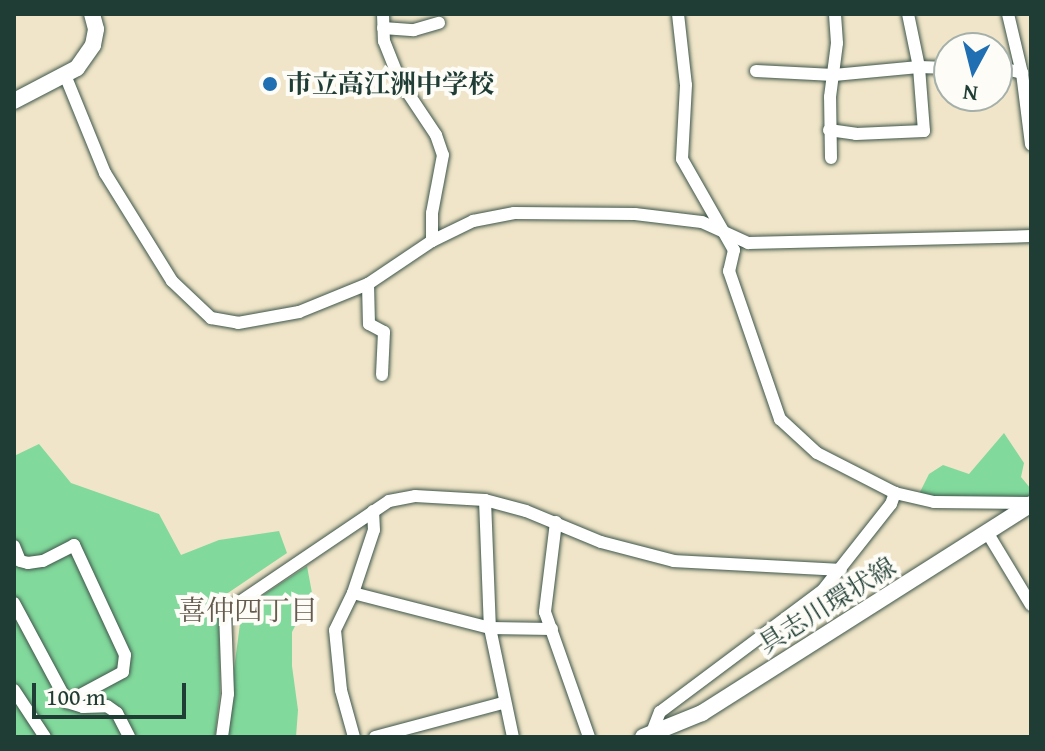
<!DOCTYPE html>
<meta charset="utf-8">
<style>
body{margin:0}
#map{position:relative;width:1045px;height:751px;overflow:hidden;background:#f0e5c8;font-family:"Gentium Book Plus","Noto Serif JP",serif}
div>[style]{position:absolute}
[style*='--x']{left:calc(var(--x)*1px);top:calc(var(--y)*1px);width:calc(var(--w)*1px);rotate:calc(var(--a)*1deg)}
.green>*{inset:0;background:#82d99c}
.roads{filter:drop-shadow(0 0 2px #3e564a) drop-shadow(0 0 2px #3e564a)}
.minor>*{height:12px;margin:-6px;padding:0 6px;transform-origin:6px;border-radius:6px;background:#fff}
.secondary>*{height:16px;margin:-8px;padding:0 8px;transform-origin:8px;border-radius:8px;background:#fff}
.dots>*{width:22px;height:22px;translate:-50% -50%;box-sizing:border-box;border:4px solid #fdfcf7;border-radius:50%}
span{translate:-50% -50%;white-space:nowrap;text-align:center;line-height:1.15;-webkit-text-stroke:8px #fdfcf7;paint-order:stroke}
.poi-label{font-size:26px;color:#1f3d34;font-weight:700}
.left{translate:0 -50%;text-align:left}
.street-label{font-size:26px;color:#1f3d34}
.neighbourhood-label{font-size:28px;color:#655b4e}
.frame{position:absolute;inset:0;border:16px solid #1f3d34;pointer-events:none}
.north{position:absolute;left:933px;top:32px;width:80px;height:80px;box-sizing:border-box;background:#fdfcf7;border:2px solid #a4b0a9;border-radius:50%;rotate:187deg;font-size:22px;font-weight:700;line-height:32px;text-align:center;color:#1f3d34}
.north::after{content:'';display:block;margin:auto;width:28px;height:36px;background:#1f6fb2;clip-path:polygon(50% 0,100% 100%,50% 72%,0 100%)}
.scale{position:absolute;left:32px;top:683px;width:154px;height:36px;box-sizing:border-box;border:4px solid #1f3d34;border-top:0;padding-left:10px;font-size:24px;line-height:28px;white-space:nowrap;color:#1f3d34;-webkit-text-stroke:6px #fdfcf7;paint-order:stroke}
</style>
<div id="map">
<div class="green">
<i style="clip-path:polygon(1004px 433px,1024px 463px,1021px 477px,1031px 489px,1031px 503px,917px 498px,929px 474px,943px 465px,969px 474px)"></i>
<i style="clip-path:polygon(39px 444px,71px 483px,159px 514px,181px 555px,219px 540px,279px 531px,287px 553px,219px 599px,220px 693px,215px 737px,14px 737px,14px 456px)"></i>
<i style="clip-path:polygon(307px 566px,312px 593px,292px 632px,292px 666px,298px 710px,296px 737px,225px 737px,242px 609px)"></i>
</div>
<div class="roads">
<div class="minor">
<i style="--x:383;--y:14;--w:27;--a:88"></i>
<i style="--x:384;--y:41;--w:43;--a:68.2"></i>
<i style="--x:400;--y:81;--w:65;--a:56.3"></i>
<i style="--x:436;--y:135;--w:21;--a:71"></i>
<i style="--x:443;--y:155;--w:59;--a:100.7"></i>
<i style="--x:432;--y:213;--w:28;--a:90"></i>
<i style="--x:678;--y:14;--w:71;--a:83.6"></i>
<i style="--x:686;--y:85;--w:74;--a:93.1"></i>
<i style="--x:682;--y:159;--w:105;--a:60.3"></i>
<i style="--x:734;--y:250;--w:22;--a:103"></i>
<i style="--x:729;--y:271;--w:157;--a:71"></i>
<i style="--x:780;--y:419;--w:50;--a:42.6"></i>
<i style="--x:817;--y:453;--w:88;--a:27.1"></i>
<i style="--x:895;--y:493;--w:40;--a:13"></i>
<i style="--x:934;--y:502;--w:97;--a:0.6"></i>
<i style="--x:1008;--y:14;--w:61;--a:76.7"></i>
<i style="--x:1022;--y:73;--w:72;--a:82.8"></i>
<i style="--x:383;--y:28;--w:31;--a:4"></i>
<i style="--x:414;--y:30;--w:26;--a:-16"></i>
<i style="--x:997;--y:67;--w:26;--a:13"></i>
<i style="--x:756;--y:71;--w:78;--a:2.9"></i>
<i style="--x:834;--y:75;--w:85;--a:-5.4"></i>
<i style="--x:919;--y:67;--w:30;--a:2"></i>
<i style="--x:65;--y:75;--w:106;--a:67.8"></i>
<i style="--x:105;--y:173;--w:127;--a:58.2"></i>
<i style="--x:172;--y:281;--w:54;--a:43.5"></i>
<i style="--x:211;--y:318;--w:27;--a:10"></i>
<i style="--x:238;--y:323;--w:62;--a:-10.2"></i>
<i style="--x:299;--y:312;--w:74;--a:-22.1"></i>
<i style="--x:368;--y:284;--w:77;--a:-33.9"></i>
<i style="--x:432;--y:241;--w:46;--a:-26"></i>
<i style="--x:473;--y:221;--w:42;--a:-11"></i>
<i style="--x:514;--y:213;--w:121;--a:0.5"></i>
<i style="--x:635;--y:214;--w:67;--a:6.8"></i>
<i style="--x:702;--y:222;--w:51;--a:24.5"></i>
<i style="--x:748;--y:243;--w:283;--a:-1.4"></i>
<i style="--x:829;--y:130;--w:27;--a:8"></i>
<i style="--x:856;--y:134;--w:68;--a:-2.5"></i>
<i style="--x:924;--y:131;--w:64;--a:-94.5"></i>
<i style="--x:919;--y:67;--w:54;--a:-101.7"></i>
<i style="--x:831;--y:158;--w:61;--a:-90.9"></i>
<i style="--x:830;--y:97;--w:54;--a:-82.6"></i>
<i style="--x:837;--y:43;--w:29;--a:-94"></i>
<i style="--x:368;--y:284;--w:40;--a:88.6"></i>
<i style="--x:369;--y:324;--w:17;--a:28"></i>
<i style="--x:384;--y:332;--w:43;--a:92.7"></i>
<i style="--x:485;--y:500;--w:128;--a:87.8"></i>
<i style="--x:490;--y:628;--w:111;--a:78.1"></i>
<i style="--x:556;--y:522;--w:91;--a:97"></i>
<i style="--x:545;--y:612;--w:133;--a:70.6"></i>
<i style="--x:987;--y:532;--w:85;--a:58.9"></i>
<i style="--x:14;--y:546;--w:16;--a:68"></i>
<i style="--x:20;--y:561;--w:8;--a:14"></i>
<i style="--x:28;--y:563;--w:15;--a:-8"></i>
<i style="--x:43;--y:561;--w:35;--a:-27"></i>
<i style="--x:74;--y:545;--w:121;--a:65.1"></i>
<i style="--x:125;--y:655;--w:17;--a:97"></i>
<i style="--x:123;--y:672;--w:64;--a:151.8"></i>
<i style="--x:353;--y:593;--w:141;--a:14.3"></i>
<i style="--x:490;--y:628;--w:62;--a:0.9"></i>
<i style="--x:14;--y:603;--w:112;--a:61.8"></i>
<i style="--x:67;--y:702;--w:17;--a:17"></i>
<i style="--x:83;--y:707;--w:24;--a:-2"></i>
<i style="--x:107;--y:706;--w:12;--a:35"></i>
<i style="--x:117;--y:713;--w:27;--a:63"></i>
<i style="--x:14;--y:690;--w:56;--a:56.6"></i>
<i style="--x:651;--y:735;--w:25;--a:-69"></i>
<i style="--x:660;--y:712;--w:204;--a:-36.8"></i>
<i style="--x:823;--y:590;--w:110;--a:-51.7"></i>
<i style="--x:891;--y:504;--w:12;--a:-70"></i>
<i style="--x:222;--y:737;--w:43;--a:-82.1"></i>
<i style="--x:228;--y:694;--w:82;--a:-92.1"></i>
<i style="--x:225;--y:612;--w:198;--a:-34.1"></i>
<i style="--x:389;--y:501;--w:26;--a:-11"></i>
<i style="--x:415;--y:496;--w:70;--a:3.3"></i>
<i style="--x:485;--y:500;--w:42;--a:15"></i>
<i style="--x:526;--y:511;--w:81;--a:22.5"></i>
<i style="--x:601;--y:542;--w:75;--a:14.6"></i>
<i style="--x:674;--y:561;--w:167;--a:3.1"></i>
<i style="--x:354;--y:737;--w:49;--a:-105.5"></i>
<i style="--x:341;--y:690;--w:60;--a:-95.7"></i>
<i style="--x:335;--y:630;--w:41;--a:-64.1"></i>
<i style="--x:353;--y:593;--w:66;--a:-71.6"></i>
<i style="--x:374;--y:530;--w:19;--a:-93"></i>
<i style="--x:375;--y:737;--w:132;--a:-14.9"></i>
</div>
<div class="secondary">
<i style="--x:14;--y:101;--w:71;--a:-27.6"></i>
<i style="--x:77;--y:68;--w:28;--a:-55"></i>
<i style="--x:93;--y:45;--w:16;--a:-79"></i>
<i style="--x:96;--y:29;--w:16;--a:-105"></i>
<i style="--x:643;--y:737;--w:64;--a:-22.1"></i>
<i style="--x:702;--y:713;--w:390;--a:-32.4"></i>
</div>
</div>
<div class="dots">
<i style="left:270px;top:84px;background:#1f6fb2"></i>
</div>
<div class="poi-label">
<span class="left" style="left:286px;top:84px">市立高江洲中学校</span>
</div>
<div class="street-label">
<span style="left:827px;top:605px;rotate:-32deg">具志川環状線</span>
</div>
<div class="neighbourhood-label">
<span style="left:248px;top:610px">喜仲四丁目</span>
</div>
<div class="frame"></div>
<div class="north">N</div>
<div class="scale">100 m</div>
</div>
